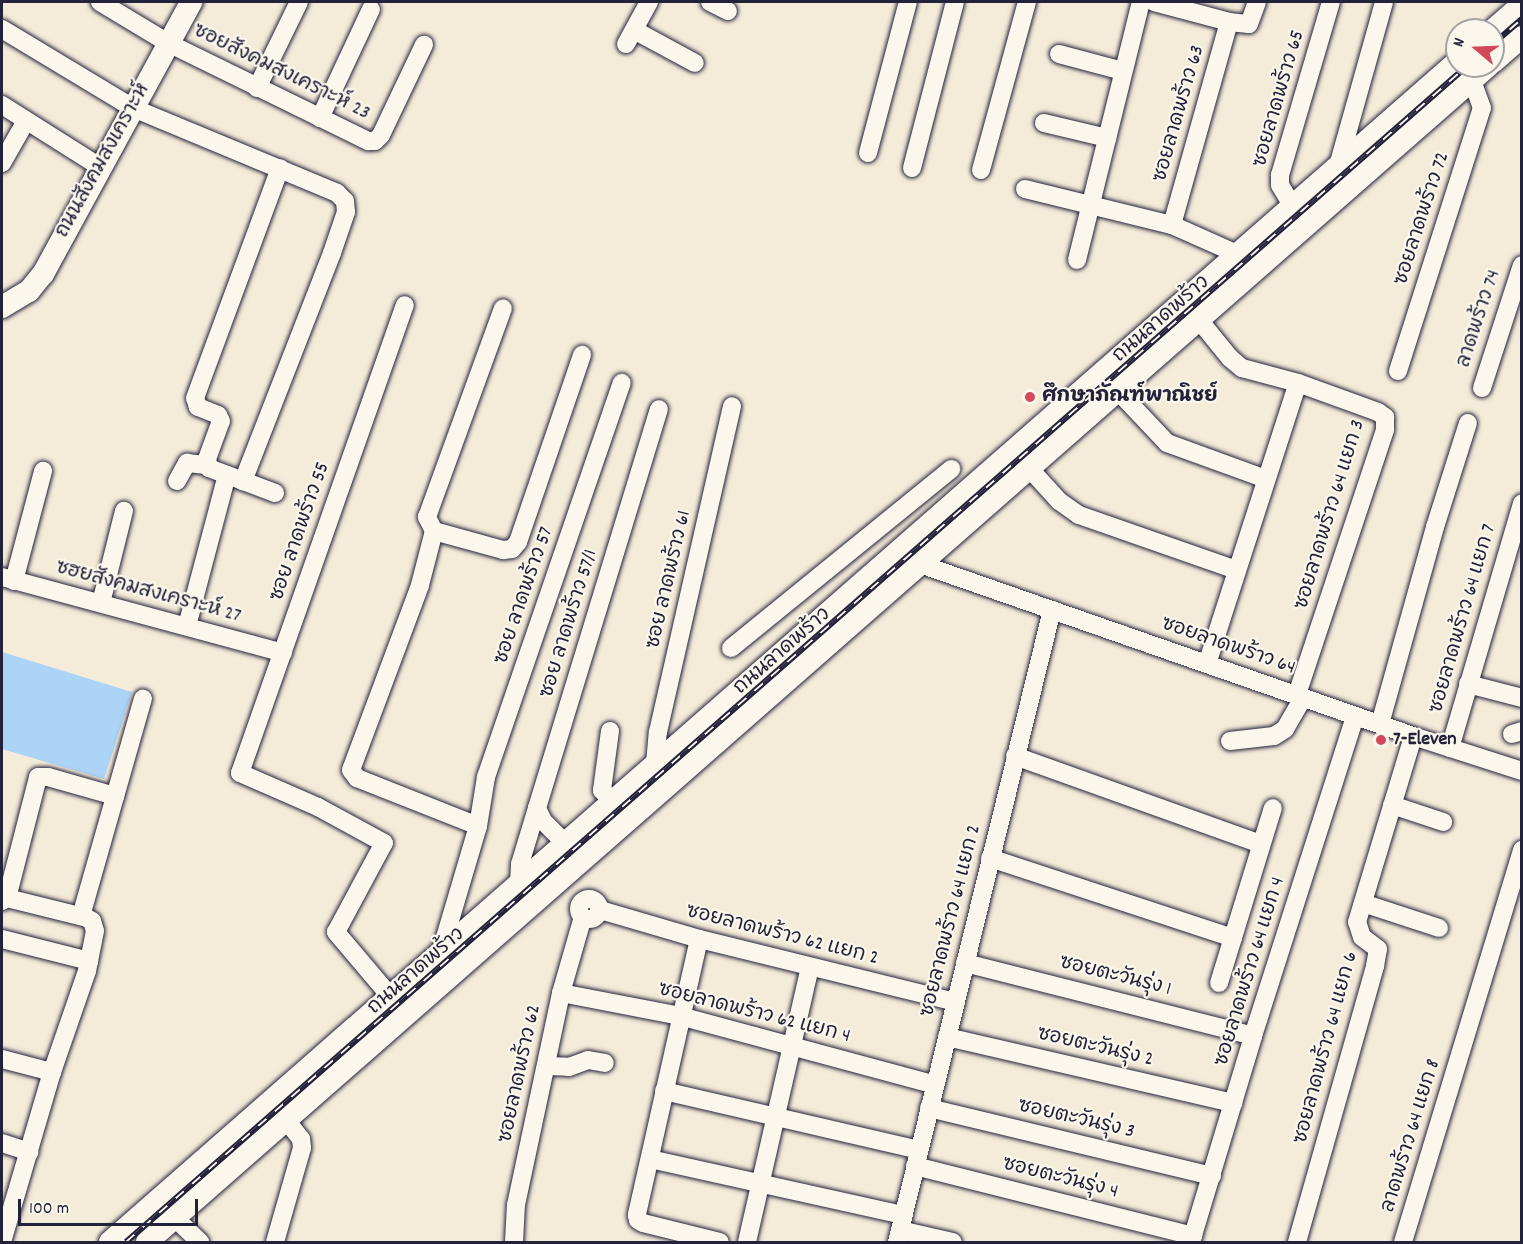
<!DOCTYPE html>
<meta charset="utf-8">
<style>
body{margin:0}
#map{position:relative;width:1523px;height:1244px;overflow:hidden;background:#f5ebd9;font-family:Dekko,"Playpen Sans Thai",sans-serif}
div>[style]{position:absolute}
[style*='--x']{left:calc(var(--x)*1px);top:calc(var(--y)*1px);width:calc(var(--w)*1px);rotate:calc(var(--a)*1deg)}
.water>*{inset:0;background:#acd4f6}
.roads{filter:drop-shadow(0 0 2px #22223b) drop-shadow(0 0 2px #22223b)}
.minor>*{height:18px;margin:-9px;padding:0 9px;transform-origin:9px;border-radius:9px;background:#fbf7ec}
.minor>.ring{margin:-9px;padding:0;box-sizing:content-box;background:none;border:18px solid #fbf7ec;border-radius:50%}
.major>*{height:22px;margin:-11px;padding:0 11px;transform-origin:11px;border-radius:11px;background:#fbf7ec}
.rail>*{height:6px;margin-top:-3px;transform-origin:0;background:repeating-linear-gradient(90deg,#fbf7ec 0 11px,#22223b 0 22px);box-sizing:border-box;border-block:2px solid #22223b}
.dots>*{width:16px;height:16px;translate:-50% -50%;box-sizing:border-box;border:3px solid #fbf7ec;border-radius:50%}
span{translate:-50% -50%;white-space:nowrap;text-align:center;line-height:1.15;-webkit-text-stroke:4.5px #fbf7ec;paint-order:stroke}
.street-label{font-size:20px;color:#22223b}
.poi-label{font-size:20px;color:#22223b;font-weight:700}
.left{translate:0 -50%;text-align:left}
.frame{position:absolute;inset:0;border:3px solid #22223b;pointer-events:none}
.north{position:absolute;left:1445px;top:18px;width:60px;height:60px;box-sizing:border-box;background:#fbf7ec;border:2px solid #a4a2a5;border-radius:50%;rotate:289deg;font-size:16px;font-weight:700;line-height:24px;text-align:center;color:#22223b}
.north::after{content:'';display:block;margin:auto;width:21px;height:27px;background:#d1495b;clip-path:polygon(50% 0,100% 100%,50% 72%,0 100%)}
.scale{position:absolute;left:18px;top:1199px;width:180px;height:27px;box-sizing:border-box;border:3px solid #22223b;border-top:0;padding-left:8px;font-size:18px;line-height:21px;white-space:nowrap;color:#22223b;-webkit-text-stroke:4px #fbf7ec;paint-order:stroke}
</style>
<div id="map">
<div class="water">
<i style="clip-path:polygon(2px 652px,132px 692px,104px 779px,2px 749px)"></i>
</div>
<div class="roads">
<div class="minor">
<i style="--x:100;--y:2;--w:79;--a:31.1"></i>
<i style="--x:168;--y:43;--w:223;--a:26.1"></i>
<i style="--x:368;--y:141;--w:7;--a:0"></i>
<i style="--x:375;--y:141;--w:8;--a:-45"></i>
<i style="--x:381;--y:135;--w:100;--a:-64.5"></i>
<i style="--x:710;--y:2;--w:20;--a:27"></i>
<i style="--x:1154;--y:2;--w:78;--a:14.9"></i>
<i style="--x:1229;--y:22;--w:211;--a:105.7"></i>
<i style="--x:1172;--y:225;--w:71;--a:24"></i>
<i style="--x:1229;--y:22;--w:20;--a:6"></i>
<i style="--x:1249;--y:24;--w:23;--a:-70"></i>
<i style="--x:2;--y:29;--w:153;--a:31.1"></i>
<i style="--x:133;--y:108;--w:221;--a:22.6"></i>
<i style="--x:337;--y:193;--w:11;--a:45"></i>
<i style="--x:345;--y:201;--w:11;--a:85"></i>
<i style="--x:346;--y:212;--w:43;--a:108.9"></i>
<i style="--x:332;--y:253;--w:245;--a:111.3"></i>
<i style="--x:634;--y:30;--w:69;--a:28.4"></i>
<i style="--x:626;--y:44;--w:48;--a:-61.3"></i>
<i style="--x:1059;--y:54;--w:66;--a:14.9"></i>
<i style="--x:257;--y:88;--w:96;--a:-64"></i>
<i style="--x:2;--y:105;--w:116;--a:32.3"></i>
<i style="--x:320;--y:118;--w:120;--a:-64.9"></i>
<i style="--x:1044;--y:123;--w:65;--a:13.4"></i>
<i style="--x:868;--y:153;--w:156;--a:-75.2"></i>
<i style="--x:2;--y:163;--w:48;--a:-60.3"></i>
<i style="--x:1338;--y:166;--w:170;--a:-74.3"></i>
<i style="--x:912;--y:168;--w:171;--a:-75.5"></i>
<i style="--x:981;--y:170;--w:174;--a:-74.7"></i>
<i style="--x:1025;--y:189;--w:151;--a:13.8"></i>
<i style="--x:1292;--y:205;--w:23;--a:-121"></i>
<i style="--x:1280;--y:185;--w:10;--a:-90"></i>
<i style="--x:1280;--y:175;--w:180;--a:-73.6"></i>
<i style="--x:1077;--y:260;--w:266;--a:-76.1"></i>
<i style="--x:1199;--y:320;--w:49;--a:50.8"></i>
<i style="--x:1230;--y:358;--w:16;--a:40"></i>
<i style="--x:1242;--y:368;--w:58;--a:15"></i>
<i style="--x:1298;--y:383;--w:85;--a:19.9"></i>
<i style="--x:1378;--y:412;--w:9;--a:36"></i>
<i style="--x:1385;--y:417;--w:13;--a:90"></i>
<i style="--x:1385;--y:430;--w:279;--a:108.4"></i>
<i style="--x:1398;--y:371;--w:276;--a:-72.3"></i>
<i style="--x:1482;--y:108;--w:29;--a:-110"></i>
<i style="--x:1482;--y:388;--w:129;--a:-72"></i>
<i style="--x:1118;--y:391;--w:71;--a:46.7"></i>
<i style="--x:1167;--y:443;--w:105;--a:20"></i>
<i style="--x:1029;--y:468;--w:45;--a:47.7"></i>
<i style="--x:1059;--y:501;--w:24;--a:35"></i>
<i style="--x:1079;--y:515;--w:166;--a:19.3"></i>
<i style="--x:177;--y:481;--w:21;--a:-61"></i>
<i style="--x:187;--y:463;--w:20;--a:6"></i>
<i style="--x:275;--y:493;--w:71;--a:-159.3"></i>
<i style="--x:209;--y:468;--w:9;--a:-103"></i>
<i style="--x:207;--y:459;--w:40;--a:-69.8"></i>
<i style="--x:221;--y:421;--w:7;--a:-117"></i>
<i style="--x:218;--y:415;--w:22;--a:-158"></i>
<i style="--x:198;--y:407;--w:9;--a:-108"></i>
<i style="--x:195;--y:398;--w:245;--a:-69.7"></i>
<i style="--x:434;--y:531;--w:72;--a:15.4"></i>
<i style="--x:503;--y:550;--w:9;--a:-6"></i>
<i style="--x:512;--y:549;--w:9;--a:-49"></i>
<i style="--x:518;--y:542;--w:198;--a:-71.1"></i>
<i style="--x:920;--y:564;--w:522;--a:19.23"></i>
<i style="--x:1413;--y:736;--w:114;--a:17.8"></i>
<i style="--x:2;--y:577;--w:291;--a:15.1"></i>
<i style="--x:14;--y:581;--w:114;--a:-75.2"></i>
<i style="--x:101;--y:603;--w:95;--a:-76"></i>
<i style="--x:187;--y:626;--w:156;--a:-75.2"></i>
<i style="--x:731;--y:648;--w:284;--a:-39.1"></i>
<i style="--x:1207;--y:664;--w:295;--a:-72.1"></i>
<i style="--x:1468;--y:684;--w:56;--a:14.5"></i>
<i style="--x:1380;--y:724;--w:205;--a:-74.4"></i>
<i style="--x:1435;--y:527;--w:109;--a:-72.4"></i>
<i style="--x:610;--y:731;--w:60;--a:97.7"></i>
<i style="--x:602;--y:790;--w:16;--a:50"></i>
<i style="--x:1512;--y:734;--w:10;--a:-17"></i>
<i style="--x:1230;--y:741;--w:44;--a:-6.5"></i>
<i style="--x:1274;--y:736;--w:13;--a:-32"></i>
<i style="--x:1285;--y:729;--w:36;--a:-60"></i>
<i style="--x:1450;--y:748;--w:255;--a:-73.6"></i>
<i style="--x:1015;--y:756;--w:261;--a:19.7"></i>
<i style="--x:655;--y:764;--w:32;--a:-85"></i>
<i style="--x:658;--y:732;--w:334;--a:-77.2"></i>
<i style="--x:1392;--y:805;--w:54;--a:18.4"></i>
<i style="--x:478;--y:826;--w:130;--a:-158.4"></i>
<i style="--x:357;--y:778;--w:10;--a:-127"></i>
<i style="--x:351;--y:770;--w:197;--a:-69.5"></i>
<i style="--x:420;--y:585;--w:56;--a:-75.5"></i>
<i style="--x:434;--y:531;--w:16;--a:-117"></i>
<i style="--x:427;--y:517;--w:222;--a:-70"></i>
<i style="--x:565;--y:843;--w:31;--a:-135"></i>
<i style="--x:543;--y:821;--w:14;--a:-115"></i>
<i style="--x:537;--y:808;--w:417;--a:-73"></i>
<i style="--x:990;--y:858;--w:256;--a:18.2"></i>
<i style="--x:519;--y:884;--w:20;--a:-87"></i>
<i style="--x:520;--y:864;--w:59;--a:-73.1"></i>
<i style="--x:7;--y:898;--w:125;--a:-75.6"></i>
<i style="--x:38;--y:777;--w:10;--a:0"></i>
<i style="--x:48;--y:777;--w:70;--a:15.8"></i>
<i class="ring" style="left:579px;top:899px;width:2px;height:2px"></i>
<i style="--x:2;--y:901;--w:6;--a:-31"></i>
<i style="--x:7;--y:898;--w:82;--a:14"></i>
<i style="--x:87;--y:918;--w:6;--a:31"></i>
<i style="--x:92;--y:921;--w:10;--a:73"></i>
<i style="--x:95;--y:931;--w:41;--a:101.3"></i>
<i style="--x:87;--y:971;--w:107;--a:109.1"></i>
<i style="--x:52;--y:1072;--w:177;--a:106.4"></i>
<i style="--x:1363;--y:903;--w:80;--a:18.2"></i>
<i style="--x:600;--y:910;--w:103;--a:16.3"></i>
<i style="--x:699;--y:939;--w:264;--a:13.8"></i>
<i style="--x:81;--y:916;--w:226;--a:-74.1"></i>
<i style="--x:2;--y:939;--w:90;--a:14.2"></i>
<i style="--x:699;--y:939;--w:283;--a:102.7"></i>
<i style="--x:637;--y:1215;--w:5;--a:79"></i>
<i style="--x:638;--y:1220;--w:6;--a:31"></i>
<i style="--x:643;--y:1223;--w:79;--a:13.9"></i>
<i style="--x:441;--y:951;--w:130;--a:-73.5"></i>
<i style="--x:478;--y:826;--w:50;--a:-80.7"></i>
<i style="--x:486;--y:777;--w:417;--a:-71"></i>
<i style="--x:965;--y:963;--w:297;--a:14.2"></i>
<i style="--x:1219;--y:983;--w:183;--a:-72.9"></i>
<i style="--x:561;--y:993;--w:121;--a:10.9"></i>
<i style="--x:680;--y:1016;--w:264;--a:15.1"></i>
<i style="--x:390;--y:996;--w:84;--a:-130.2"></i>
<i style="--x:336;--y:932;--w:101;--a:-61.7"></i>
<i style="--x:384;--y:843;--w:75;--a:-151.4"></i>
<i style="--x:318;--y:807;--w:85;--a:-156.4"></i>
<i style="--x:240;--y:773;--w:496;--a:-70.6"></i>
<i style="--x:947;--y:1037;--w:294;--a:13"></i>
<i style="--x:2;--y:1059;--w:52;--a:14.6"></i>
<i style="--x:546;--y:1066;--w:23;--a:2"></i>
<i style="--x:569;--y:1067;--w:20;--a:-20"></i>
<i style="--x:588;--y:1060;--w:17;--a:10"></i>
<i style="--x:664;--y:1091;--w:262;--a:13"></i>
<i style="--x:929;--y:1108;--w:291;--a:13.5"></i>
<i style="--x:2;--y:1143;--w:29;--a:18"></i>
<i style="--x:650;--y:1159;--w:259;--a:12.5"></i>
<i style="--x:915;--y:1166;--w:287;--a:14.1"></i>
<i style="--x:175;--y:1218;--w:35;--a:44"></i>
<i style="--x:900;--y:1230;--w:54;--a:12.8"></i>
<i style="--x:275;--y:1242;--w:98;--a:-74"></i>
<i style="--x:302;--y:1148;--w:9;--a:-96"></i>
<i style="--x:301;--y:1139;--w:24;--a:-128"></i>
<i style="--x:514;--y:1242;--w:37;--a:-87"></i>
<i style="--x:516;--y:1205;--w:217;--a:-78"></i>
<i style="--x:561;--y:993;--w:79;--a:-73.9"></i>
<i style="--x:747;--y:1242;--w:281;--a:-77.1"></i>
<i style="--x:897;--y:1242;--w:651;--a:-76.22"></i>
<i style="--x:1191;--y:1242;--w:215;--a:-73.2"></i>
<i style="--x:1253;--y:1036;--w:336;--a:-72.3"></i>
<i style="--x:1297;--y:1242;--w:287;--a:-74.2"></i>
<i style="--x:1375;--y:966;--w:17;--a:-80"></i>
<i style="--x:1378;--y:949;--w:20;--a:-143"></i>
<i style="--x:1362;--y:937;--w:16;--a:-108"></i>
<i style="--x:1357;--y:922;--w:194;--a:-73.2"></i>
<i style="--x:1403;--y:1242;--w:410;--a:-73.1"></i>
</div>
<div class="major">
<i style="--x:1493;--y:30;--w:38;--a:-41"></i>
<i style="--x:1493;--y:62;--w:38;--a:-41"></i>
<i style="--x:2;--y:307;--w:31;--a:-31"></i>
<i style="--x:29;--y:291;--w:22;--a:-51"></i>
<i style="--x:43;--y:274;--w:310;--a:-61.4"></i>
<i style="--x:110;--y:1242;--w:1791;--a:-41.22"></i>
<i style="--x:147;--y:1242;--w:1784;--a:-41.25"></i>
</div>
</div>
<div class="rail">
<i style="--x:1493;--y:44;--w:38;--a:-41"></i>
<i style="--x:126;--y:1242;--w:1784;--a:-41.25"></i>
</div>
<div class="dots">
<i style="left:1030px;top:397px;background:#d1495b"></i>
<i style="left:1381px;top:740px;background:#d1495b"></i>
</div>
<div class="street-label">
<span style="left:281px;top:73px;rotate:26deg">ซอยสังคมสงเคราะห์ 23</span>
<span style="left:1280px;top:99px;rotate:-74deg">ซอยลาดพร้าว 65</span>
<span style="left:1180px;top:114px;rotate:-74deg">ซอยลาดพร้าว 63</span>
<span style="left:104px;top:161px;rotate:-61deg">ถนนสังคมสงเคราะห์</span>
<span style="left:1423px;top:219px;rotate:-72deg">ซอยลาดพร้าว 72</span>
<span style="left:1480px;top:319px;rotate:-72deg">ลาดพร้าว 74</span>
<span style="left:1162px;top:320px;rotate:-41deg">ถนนลาดพร้าว</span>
<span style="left:1331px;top:515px;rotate:-73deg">ซอยลาดพร้าว 64 แยก 3</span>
<span style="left:301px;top:532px;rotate:-71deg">ซอย ลาดพร้าว 55</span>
<span style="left:670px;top:580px;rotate:-77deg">ซอย ลาดพร้าว 61</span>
<span style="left:148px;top:593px;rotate:15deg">ซฮยสังคมสงเคราะห์ 27</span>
<span style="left:525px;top:596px;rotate:-71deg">ซอย ลาดพร้าว 57</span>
<span style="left:1464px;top:619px;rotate:-74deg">ซอยลาดพร้าว 64 แยก 7</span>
<span style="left:570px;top:624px;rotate:-73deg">ซอย ลาดพร้าว 57/1</span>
<span style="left:1228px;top:647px;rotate:19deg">ซอยลาดพร้าว 64</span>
<span style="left:783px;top:652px;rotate:-41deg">ถนนลาดพร้าว</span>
<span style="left:952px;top:921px;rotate:-76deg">ซอยลาดพร้าว 64 แยก 2</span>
<span style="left:782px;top:936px;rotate:14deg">ซอยลาดพร้าว 62 แยก 2</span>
<span style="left:417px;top:972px;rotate:-41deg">ถนนลาดพร้าว</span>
<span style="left:1251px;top:972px;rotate:-73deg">ซอยลาดพร้าว 64 แยก 4</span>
<span style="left:1115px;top:977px;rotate:14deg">ซอยตะวันรุ่ง 1</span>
<span style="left:754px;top:1014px;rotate:14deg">ซอยลาดพร้าว 62 แยก 4</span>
<span style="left:1095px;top:1048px;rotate:13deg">ซอยตะวันรุ่ง 2</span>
<span style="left:1327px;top:1048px;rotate:-75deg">ซอยลาดพร้าว 64 แยก 6</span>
<span style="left:521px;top:1074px;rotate:-78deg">ซอยลาดพร้าว 62</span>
<span style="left:1076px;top:1120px;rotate:13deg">ซอยตะวันรุ่ง 3</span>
<span style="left:1412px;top:1136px;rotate:-73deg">ลาดพร้าว 64 แยก 8</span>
<span style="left:1060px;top:1179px;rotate:14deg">ซอยตะวันรุ่ง 4</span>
</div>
<div class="poi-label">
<span class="left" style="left:1042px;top:397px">ศึกษาภัณฑ์พาณิชย์</span>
<span class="left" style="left:1393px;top:740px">7-Eleven</span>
</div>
<div class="frame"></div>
<div class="north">N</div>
<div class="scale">100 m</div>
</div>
